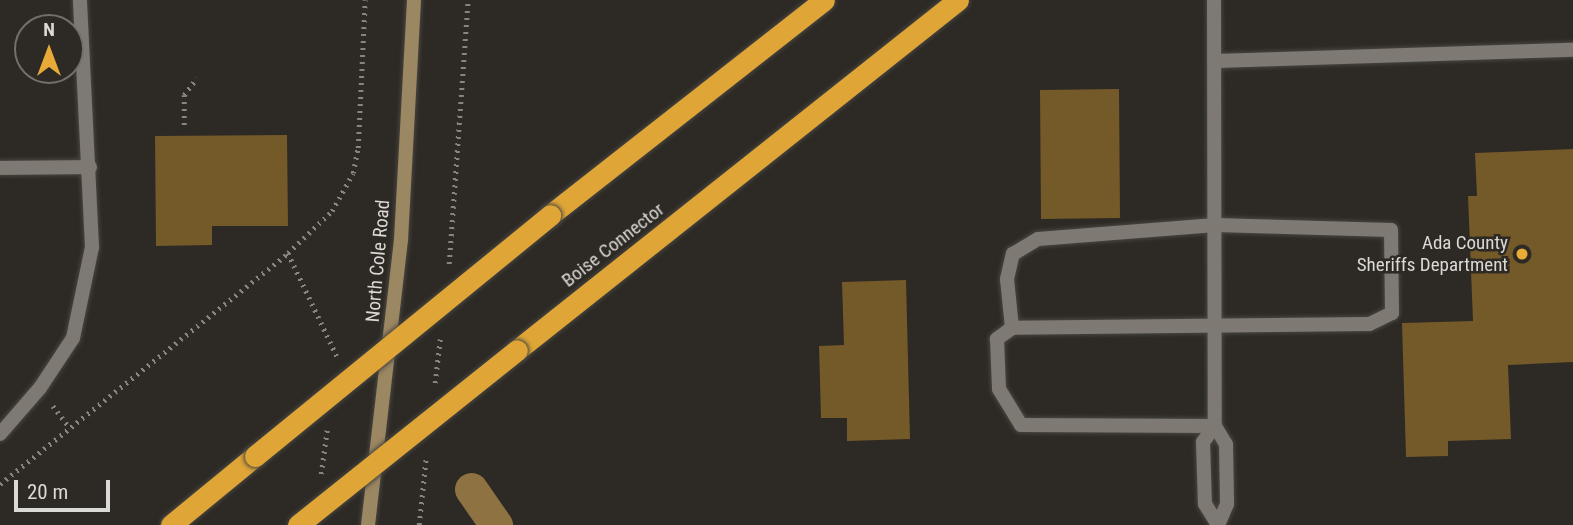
<!DOCTYPE html>
<style>
body{margin:0}
#map{position:relative;width:1573px;height:525px;overflow:hidden;background:#2d2924;font-family:"Roboto Condensed",sans-serif}
div>[style]{position:absolute}
[style*='--x']{left:calc(var(--x)*1px);top:calc(var(--y)*1px);width:calc(var(--w)*1px);rotate:calc(var(--a)*1deg)}
.canal>*{height:33px;margin:-16.5px;padding:0 16.5px;transform-origin:16.5px;border-radius:16.5px;background:#8e7242}
.building>*{inset:0;background:#745929}
.path>*{height:4.5px;margin-top:-2.25px;transform-origin:0;background:repeating-linear-gradient(90deg,#888581 0 2px,transparent 0 7px)}
.roads{filter:drop-shadow(0 0 2px #484641) drop-shadow(0 0 2px #484641)}
.lane>*{height:14px;margin:-7px;padding:0 7px;transform-origin:7px;border-radius:7px;background:#7e7a73}
.secondary>*{height:14px;margin:-7px;padding:0 7px;transform-origin:7px;border-radius:7px;background:#9b8761}
.highway>*{height:21px;margin:-10.5px;padding:0 10.5px;transform-origin:10.5px;border-radius:10.5px;background:#dfa536}
.bridges{filter:drop-shadow(0 0 2px #484641) drop-shadow(0 0 2px #484641)}
.highway-bridge>*{height:21px;margin:-10.5px;padding:0 10.5px;transform-origin:10.5px;border-radius:10.5px;background:#dfa536}
.dots>*{width:19px;height:19px;translate:-50% -50%;box-sizing:border-box;border:4px solid #2d2924;border-radius:50%}
span{translate:-50% -50%;white-space:nowrap;text-align:center;line-height:1.15;-webkit-text-stroke:5px #2d2924;paint-order:stroke}
.poi-label{font-size:19px;color:#dbd9d5}
.right{translate:-100% -50%;text-align:right}
.street-label{font-size:19px;color:#dbd9d5}
.north{position:absolute;left:14px;top:14px;width:70px;height:70px;box-sizing:border-box;background:#2d2924;border:2px solid #736f6b;border-radius:50%;rotate:0deg;font-size:19px;font-weight:700;line-height:28px;text-align:center;color:#dbd9d5}
.north::after{content:'';display:block;margin:auto;width:24px;height:32px;background:#e8ab37;clip-path:polygon(50% 0,100% 100%,50% 72%,0 100%)}
.scale{position:absolute;left:14px;top:480px;width:96px;height:32px;box-sizing:border-box;border:4px solid #dbd9d5;border-top:0;padding-left:9px;font-size:21px;line-height:24px;white-space:nowrap;color:#dbd9d5;-webkit-text-stroke:5px #2d2924;paint-order:stroke}
</style>
<div id="map">
<div class="canal">
<i style="--x:471;--y:489;--w:44;--a:55.2"></i>
</div>
<div class="building">
<i style="clip-path:polygon(1119px 89px,1120px 218px,1041px 219px,1040px 90px)"></i>
<i style="clip-path:polygon(287px 135px,288px 226px,212px 226px,212px 245px,156px 246px,155px 136px)"></i>
<i style="clip-path:polygon(1573px 149px,1573px 362px,1508px 365px,1511px 439px,1448px 441px,1448px 456px,1406px 457px,1402px 323px,1473px 321px,1468px 196px,1477px 196px,1475px 153px)"></i>
<i style="clip-path:polygon(906px 280px,910px 439px,847px 441px,847px 418px,821px 418px,819px 346px,844px 345px,842px 282px)"></i>
</div>
<div class="path">
<i style="--x:184;--y:125;--w:30;--a:-90"></i>
<i style="--x:184;--y:95;--w:21;--a:-53"></i>
<i style="--x:288;--y:253;--w:114;--a:64.6"></i>
<i style="--x:449;--y:264;--w:265;--a:-85.9"></i>
<i style="--x:435;--y:383;--w:44;--a:-83.5"></i>
<i style="--x:53;--y:406;--w:28;--a:52"></i>
<i style="--x:321;--y:474;--w:44;--a:-82.2"></i>
<i style="--x:0;--y:484;--w:369;--a:-38.7"></i>
<i style="--x:288;--y:253;--w:61;--a:-43.7"></i>
<i style="--x:332;--y:211;--w:43;--a:-61.1"></i>
<i style="--x:353;--y:173;--w:25;--a:-79"></i>
<i style="--x:358;--y:148;--w:148;--a:-87.3"></i>
<i style="--x:419;--y:525;--w:68;--a:-84.1"></i>
</div>
<div class="roads">
<div class="lane">
<i style="--x:1214;--y:0;--w:426;--a:89.9"></i>
<i style="--x:1215;--y:426;--w:21;--a:59"></i>
<i style="--x:1226;--y:444;--w:60;--a:89"></i>
<i style="--x:1227;--y:504;--w:23;--a:113"></i>
<i style="--x:1215;--y:61;--w:358;--a:-1.8"></i>
<i style="--x:0;--y:168;--w:90;--a:-0.6"></i>
<i style="--x:1012;--y:328;--w:49;--a:-95.8"></i>
<i style="--x:1007;--y:279;--w:26;--a:-77"></i>
<i style="--x:1013;--y:254;--w:29;--a:-31"></i>
<i style="--x:1038;--y:239;--w:178;--a:-4.5"></i>
<i style="--x:1215;--y:225;--w:176;--a:1.6"></i>
<i style="--x:1391;--y:230;--w:83;--a:89.3"></i>
<i style="--x:1392;--y:313;--w:25;--a:154"></i>
<i style="--x:1369;--y:324;--w:357;--a:179.4"></i>
<i style="--x:1012;--y:328;--w:19;--a:144"></i>
<i style="--x:997;--y:339;--w:50;--a:87.7"></i>
<i style="--x:999;--y:389;--w:42;--a:58.6"></i>
<i style="--x:1021;--y:425;--w:194;--a:0.3"></i>
<i style="--x:1215;--y:426;--w:20;--a:127"></i>
<i style="--x:1203;--y:442;--w:62;--a:88.2"></i>
<i style="--x:1205;--y:504;--w:25;--a:58"></i>
<i style="--x:0;--y:434;--w:61;--a:-49"></i>
<i style="--x:40;--y:388;--w:60;--a:-56.6"></i>
<i style="--x:73;--y:338;--w:93;--a:-78.2"></i>
<i style="--x:92;--y:247;--w:247;--a:-92.8"></i>
</div>
<div class="secondary">
<i style="--x:368;--y:525;--w:287;--a:-83.4"></i>
<i style="--x:401;--y:240;--w:240;--a:-86.9"></i>
</div>
<div class="highway">
<i style="--x:550;--y:215;--w:348;--a:-38.1"></i>
<i style="--x:517;--y:350;--w:563;--a:-38.44"></i>
<i style="--x:171;--y:525;--w:109;--a:-39.4"></i>
</div>
</div>
<div class="bridges">
<div class="highway-bridge">
<i style="--x:255;--y:456;--w:381;--a:-39.2"></i>
<i style="--x:298;--y:525;--w:280;--a:-38.6"></i>
</div>
</div>
<div class="dots">
<i style="left:1522px;top:254px;background:#e8ab37"></i>
</div>
<div class="poi-label">
<span class="right" style="left:1508px;top:254px">Ada County<br>Sheriffs Department</span>
</div>
<div class="street-label">
<span style="left:613px;top:245px;rotate:-38deg">Boise Connector</span>
<span style="left:378px;top:261px;rotate:-85deg">North Cole Road</span>
</div>
<div class="north">N</div>
<div class="scale">20 m</div>
</div>
